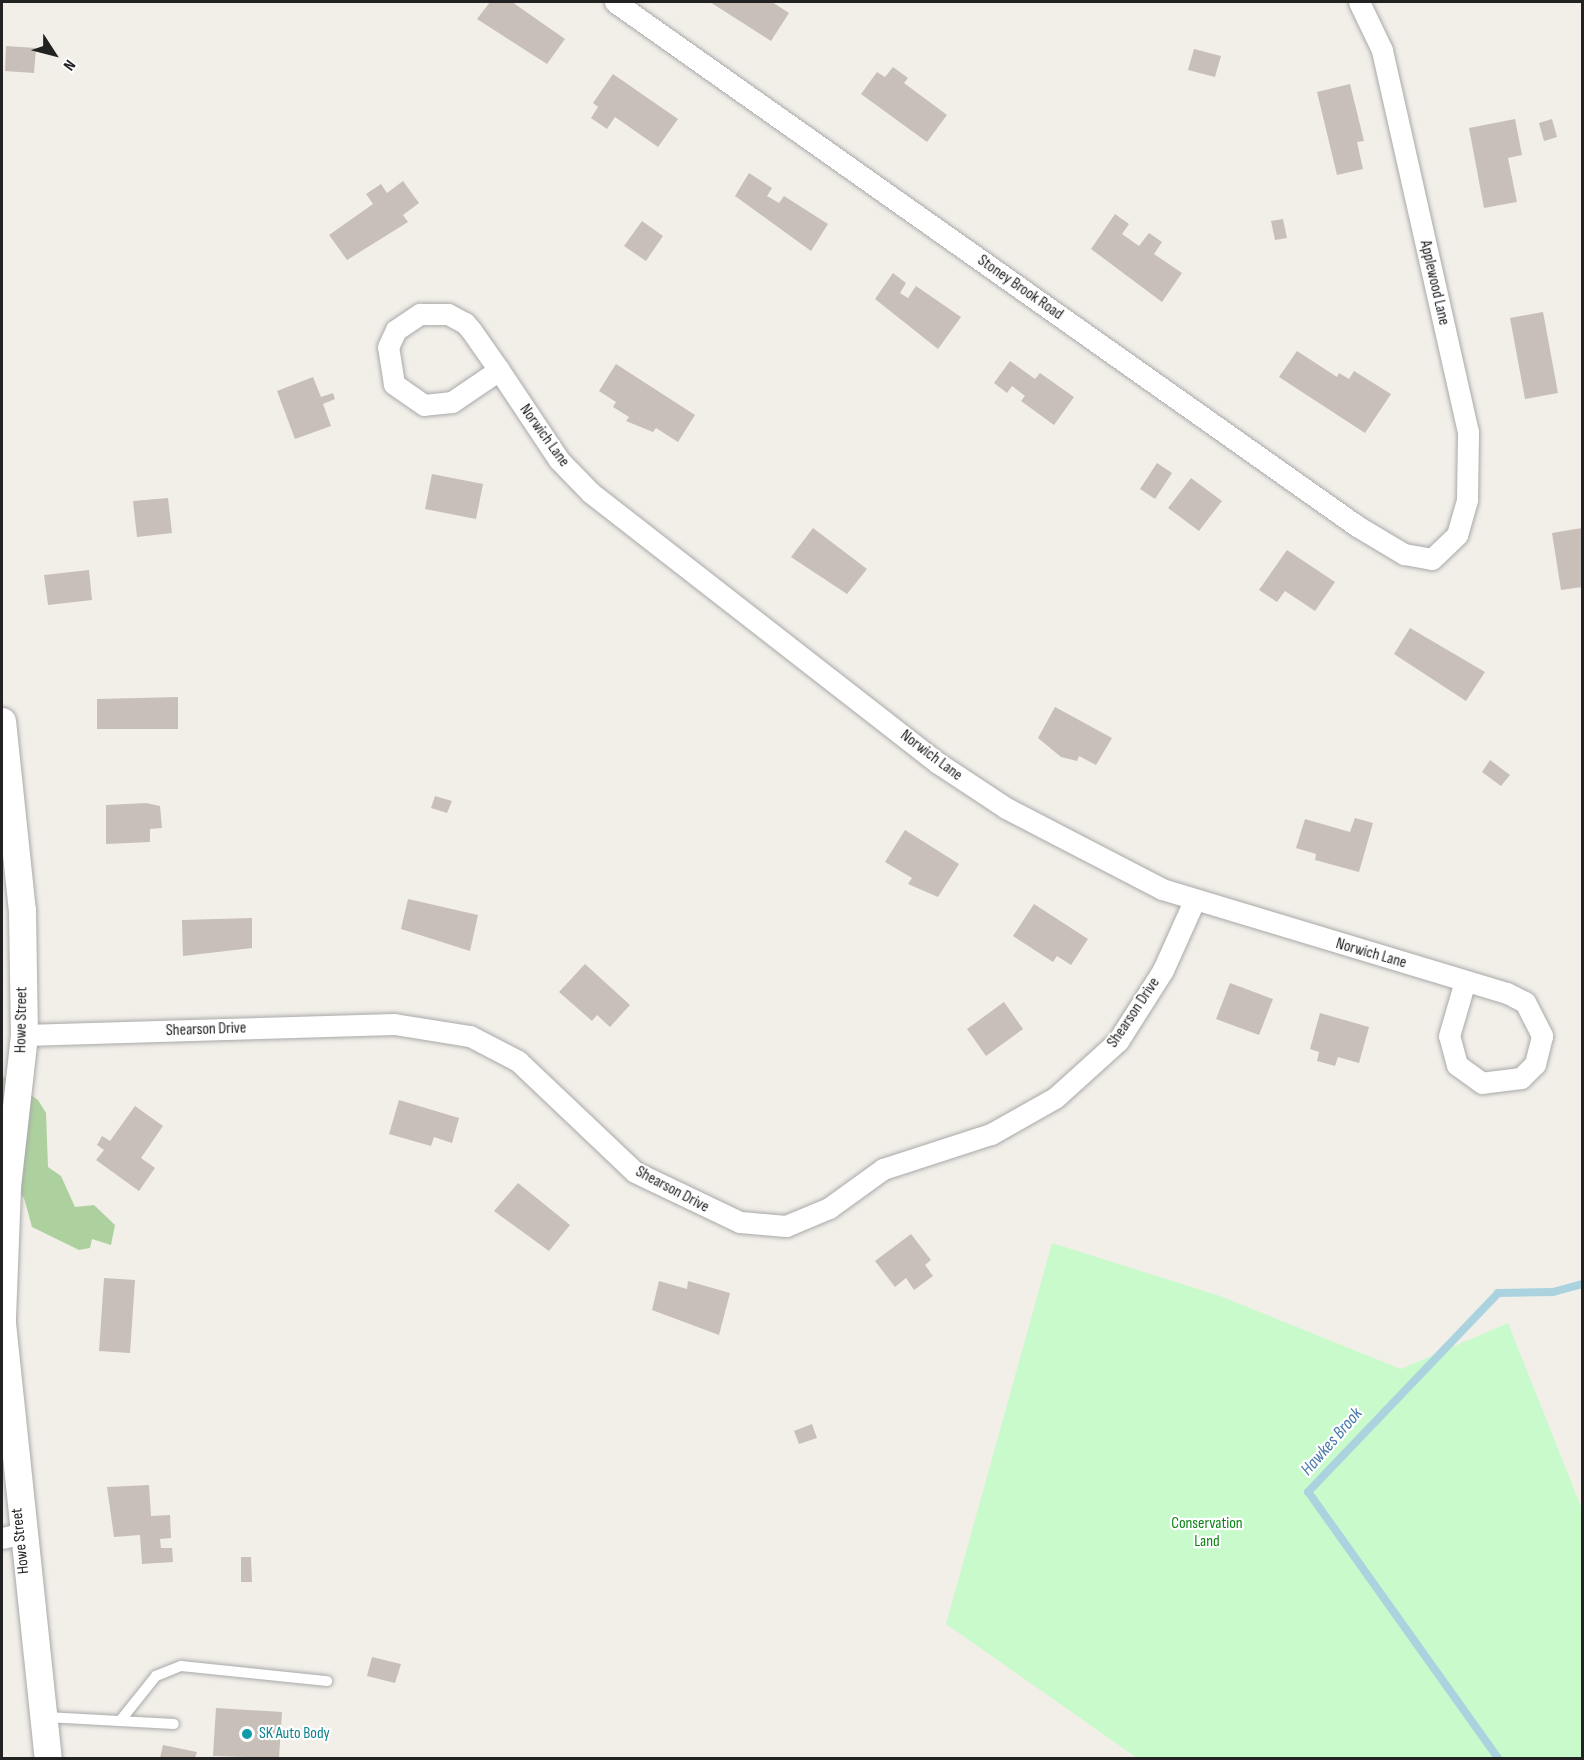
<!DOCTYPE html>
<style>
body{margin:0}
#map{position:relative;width:1584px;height:1760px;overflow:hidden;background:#f2efe9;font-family:"Sofia Sans Condensed",sans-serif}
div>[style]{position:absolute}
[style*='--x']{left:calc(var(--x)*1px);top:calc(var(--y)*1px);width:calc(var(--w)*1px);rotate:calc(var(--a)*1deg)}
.forest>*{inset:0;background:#add19e}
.park>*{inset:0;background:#c8facc}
.stream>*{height:8px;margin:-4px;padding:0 4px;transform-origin:4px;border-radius:4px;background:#aad3df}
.building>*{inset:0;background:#c7bfb8}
.roads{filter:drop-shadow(0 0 2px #a9a9a9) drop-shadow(0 0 2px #a9a9a9)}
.service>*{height:10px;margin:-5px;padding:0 5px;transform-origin:5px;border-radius:5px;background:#fff}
.minor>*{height:21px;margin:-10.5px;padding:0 10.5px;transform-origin:10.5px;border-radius:10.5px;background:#fff}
.tertiary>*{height:27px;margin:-13.5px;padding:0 13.5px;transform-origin:13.5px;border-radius:13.5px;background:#fff}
.dots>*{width:16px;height:16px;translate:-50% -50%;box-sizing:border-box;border:3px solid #fff;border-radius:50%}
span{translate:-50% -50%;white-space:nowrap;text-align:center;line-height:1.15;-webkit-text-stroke:4.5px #fff;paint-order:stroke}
.street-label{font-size:16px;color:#222}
.park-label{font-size:16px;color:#0c8416}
.culture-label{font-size:16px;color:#0d838f}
.left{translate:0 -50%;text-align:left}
.water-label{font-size:18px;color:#4a7aab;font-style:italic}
.frame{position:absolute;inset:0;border:3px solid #222;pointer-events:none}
.north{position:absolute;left:24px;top:24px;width:60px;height:60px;-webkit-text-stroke:4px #fff;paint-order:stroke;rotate:126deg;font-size:16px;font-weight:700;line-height:24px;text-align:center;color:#222}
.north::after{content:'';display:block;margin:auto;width:21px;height:27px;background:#222;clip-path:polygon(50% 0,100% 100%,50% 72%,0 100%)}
</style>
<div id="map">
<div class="forest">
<i style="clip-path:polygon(2px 1076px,38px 1100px,46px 1113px,48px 1167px,61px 1176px,75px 1207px,94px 1205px,115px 1225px,111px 1245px,92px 1239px,90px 1248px,79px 1250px,32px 1227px,24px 1198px,2px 1177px)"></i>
</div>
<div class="park">
<i style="clip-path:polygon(1052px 1243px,1220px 1296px,1401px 1369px,1508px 1323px,1582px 1509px,1582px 1758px,1137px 1758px,946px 1624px)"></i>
</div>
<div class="stream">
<i style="--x:1498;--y:1758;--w:327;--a:-125.5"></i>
<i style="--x:1308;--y:1492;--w:275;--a:-46.3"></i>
<i style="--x:1498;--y:1293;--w:55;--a:-1"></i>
<i style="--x:1553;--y:1292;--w:30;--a:-15"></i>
</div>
<div class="building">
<i style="clip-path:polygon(490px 2px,512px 2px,565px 39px,547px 64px,477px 19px)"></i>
<i style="clip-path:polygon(710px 2px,772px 2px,789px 13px,771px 41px)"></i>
<i style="clip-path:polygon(6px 46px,36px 48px,34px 73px,5px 71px)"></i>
<i style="clip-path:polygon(1194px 49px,1221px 56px,1215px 77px,1188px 70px)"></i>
<i style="clip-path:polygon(893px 67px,908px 78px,904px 83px,947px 115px,927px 142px,861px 94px,877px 72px,885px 77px)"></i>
<i style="clip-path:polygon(613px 74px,678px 119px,658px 147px,615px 117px,607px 129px,591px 118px,598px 107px,593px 103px)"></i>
<i style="clip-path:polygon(1350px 84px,1364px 141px,1357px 142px,1363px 169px,1337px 175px,1317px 92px)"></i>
<i style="clip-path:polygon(1515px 119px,1522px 155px,1508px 158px,1517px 202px,1484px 208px,1469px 128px)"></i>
<i style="clip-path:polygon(1552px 119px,1557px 137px,1544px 141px,1539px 123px)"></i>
<i style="clip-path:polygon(749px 173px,772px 188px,767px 196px,779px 203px,784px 196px,828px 224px,811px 251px,735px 196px)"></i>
<i style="clip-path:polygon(403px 181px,419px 203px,403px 215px,408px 222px,347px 260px,329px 235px,373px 204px,366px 194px,381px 184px,387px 193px)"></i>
<i style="clip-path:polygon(1115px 214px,1129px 224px,1122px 234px,1139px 246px,1149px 233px,1162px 242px,1154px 254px,1182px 273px,1162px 302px,1091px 249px)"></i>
<i style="clip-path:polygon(1283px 219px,1287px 238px,1275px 240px,1271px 221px)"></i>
<i style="clip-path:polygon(642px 221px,663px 236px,646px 261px,624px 246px)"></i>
<i style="clip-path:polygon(893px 273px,906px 283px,900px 293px,908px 298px,916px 286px,961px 317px,938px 349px,875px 299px)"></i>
<i style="clip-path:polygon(1543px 312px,1558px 393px,1525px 399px,1510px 318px)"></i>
<i style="clip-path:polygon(1297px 351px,1337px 377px,1339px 373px,1349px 379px,1354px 371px,1391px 394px,1365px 433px,1279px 377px)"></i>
<i style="clip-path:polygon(1010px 361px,1035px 379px,1040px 373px,1074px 397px,1054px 425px,1021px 401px,1025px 396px,1012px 386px,1007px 393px,994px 383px)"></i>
<i style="clip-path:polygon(616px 364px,695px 415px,678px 442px,656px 428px,653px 432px,626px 421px,629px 417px,613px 407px,616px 402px,599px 391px)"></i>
<i style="clip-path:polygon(313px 377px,321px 397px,333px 393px,335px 399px,323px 404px,331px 426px,295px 439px,277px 391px)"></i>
<i style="clip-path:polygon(1157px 463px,1172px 473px,1155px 499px,1140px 489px)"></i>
<i style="clip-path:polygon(432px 474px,483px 484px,476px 519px,425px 509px)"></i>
<i style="clip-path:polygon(1191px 478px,1222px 501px,1199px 531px,1168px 508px)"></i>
<i style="clip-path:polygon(168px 498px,172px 533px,137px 537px,133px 501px)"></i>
<i style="clip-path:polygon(813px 528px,867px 569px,847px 594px,791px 557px)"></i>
<i style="clip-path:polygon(1582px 528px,1582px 587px,1561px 590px,1552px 533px)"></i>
<i style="clip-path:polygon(1287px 550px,1335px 582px,1315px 611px,1285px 591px,1277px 602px,1259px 590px)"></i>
<i style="clip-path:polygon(89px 570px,92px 600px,48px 605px,44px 575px)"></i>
<i style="clip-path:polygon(1410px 628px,1485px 672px,1466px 701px,1394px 654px)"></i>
<i style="clip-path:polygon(178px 697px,178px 729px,97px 729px,97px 699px)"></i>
<i style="clip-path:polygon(1055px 707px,1112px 738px,1096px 765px,1079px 756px,1077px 761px,1061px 757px,1038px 738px)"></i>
<i style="clip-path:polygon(1490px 760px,1510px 775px,1501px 786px,1482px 772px)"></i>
<i style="clip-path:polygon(435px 796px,452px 801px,447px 813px,431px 808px)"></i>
<i style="clip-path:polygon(146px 803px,160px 806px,162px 828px,150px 829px,150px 842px,106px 844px,106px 805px)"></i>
<i style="clip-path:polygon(1355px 818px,1373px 823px,1359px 872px,1315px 860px,1316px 854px,1296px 848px,1305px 819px,1350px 832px)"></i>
<i style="clip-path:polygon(905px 830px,959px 864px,938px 897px,908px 884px,912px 878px,885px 862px)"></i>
<i style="clip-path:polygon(408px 899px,478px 915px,470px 951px,401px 929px)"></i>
<i style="clip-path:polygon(1034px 904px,1088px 939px,1071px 965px,1057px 956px,1053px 962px,1013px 936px)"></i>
<i style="clip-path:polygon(252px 918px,252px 948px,183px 956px,182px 920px)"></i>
<i style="clip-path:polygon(585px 964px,630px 1005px,610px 1027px,597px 1015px,592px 1021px,559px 992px)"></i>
<i style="clip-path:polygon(1230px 983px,1273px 999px,1259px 1035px,1216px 1019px)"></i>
<i style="clip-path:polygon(1004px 1002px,1023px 1029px,986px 1056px,967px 1029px)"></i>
<i style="clip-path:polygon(1320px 1013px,1369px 1027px,1359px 1063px,1338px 1057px,1335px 1066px,1317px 1061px,1319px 1052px,1310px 1049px)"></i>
<i style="clip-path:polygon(399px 1100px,459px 1118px,452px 1143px,434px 1137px,431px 1146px,389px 1134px)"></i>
<i style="clip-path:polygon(135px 1106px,163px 1126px,141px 1158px,155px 1168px,139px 1191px,96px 1160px,104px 1150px,97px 1145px,102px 1136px,110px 1141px)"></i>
<i style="clip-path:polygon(518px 1183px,570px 1225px,549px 1251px,494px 1211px)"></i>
<i style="clip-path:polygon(911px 1234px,931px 1260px,925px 1265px,933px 1276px,914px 1290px,906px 1278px,895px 1287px,875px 1261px)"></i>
<i style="clip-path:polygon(104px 1278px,135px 1280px,130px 1353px,99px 1351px)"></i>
<i style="clip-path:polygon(659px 1281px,687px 1289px,688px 1281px,730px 1293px,719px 1335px,652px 1310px)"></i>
<i style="clip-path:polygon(812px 1424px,817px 1438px,799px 1444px,794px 1431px)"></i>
<i style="clip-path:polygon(149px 1485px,151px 1516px,170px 1515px,171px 1538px,160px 1539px,161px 1548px,172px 1548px,173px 1562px,142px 1564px,140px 1535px,114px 1537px,107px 1487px)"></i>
<i style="clip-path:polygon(241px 1557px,251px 1557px,252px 1582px,241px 1582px)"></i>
<i style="clip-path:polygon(372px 1657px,401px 1664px,395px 1683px,367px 1676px)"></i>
<i style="clip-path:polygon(216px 1708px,282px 1712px,279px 1758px,213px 1756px)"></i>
<i style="clip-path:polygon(163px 1745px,197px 1752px,195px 1758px,160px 1758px)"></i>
</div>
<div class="roads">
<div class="service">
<i style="--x:46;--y:1717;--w:128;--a:3.1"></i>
<i style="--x:120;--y:1721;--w:58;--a:-51.3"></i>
<i style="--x:156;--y:1676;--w:27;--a:-22"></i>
<i style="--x:181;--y:1666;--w:147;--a:5.9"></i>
</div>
<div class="minor">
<i style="--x:615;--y:2;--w:908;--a:35.23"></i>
<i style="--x:1357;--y:526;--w:55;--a:30.8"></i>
<i style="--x:1404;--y:554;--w:28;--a:10"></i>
<i style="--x:1432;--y:559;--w:35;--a:-44"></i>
<i style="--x:1457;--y:535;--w:37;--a:-74"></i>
<i style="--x:1467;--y:499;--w:67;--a:-89.1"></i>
<i style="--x:1468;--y:432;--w:392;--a:-102.7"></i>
<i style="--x:1382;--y:50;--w:53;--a:-115.6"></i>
<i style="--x:499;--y:370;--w:57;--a:145.8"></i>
<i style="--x:452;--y:402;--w:28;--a:174"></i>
<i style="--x:424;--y:405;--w:37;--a:-145"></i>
<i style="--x:394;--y:384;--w:37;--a:-99"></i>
<i style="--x:388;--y:347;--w:19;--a:-65"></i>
<i style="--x:396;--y:330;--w:29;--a:-34"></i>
<i style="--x:420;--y:314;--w:28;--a:0"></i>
<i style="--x:448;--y:314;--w:19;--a:28"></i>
<i style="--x:465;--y:323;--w:9;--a:49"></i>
<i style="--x:471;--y:330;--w:49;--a:55"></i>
<i style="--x:499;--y:370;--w:108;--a:56.3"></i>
<i style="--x:559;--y:460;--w:46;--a:45.9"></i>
<i style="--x:591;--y:493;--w:440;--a:37.9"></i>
<i style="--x:938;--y:763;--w:82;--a:33.5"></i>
<i style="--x:1006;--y:808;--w:176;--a:27.4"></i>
<i style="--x:1162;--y:889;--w:360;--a:16.8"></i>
<i style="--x:1507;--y:993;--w:20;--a:27"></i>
<i style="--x:1525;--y:1002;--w:38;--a:63"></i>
<i style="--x:1542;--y:1036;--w:29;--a:104"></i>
<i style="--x:1535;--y:1064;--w:20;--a:135"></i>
<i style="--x:1521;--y:1078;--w:39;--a:173"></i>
<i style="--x:1482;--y:1083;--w:31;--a:-144"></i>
<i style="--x:1457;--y:1065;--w:30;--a:-105"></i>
<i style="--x:1449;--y:1036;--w:57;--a:-73.8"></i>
<i style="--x:24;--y:1035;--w:370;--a:-1.7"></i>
<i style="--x:394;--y:1024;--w:77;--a:9"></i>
<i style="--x:470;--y:1036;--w:54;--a:27.5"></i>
<i style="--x:518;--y:1061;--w:161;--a:43.5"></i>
<i style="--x:635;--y:1172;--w:116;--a:25.5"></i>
<i style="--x:740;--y:1222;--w:46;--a:5"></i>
<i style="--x:786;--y:1226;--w:47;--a:-22.7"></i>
<i style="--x:829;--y:1208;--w:67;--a:-35.8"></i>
<i style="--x:883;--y:1169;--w:114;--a:-18"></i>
<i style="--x:991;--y:1134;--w:73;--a:-29.4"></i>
<i style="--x:1055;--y:1098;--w:85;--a:-42.1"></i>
<i style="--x:1118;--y:1041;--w:84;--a:-57.6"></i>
<i style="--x:1163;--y:970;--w:76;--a:-65.8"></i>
<i style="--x:2;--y:1538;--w:18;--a:-13"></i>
</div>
<div class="tertiary">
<i style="--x:2;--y:721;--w:190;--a:84"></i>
<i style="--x:22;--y:910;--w:125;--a:89.1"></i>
<i style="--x:24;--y:1035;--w:153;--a:96.4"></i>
<i style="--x:7;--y:1187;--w:132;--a:92.2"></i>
<i style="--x:2;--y:1323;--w:437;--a:84"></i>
</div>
</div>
<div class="dots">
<i style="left:247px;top:1734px;background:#0f9aa8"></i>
</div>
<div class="street-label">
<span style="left:1434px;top:283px;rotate:77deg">Applewood Lane</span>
<span style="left:1020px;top:288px;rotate:35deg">Stoney Brook Road</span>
<span style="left:544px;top:436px;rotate:54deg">Norwich Lane</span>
<span style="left:931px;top:756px;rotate:37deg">Norwich Lane</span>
<span style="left:1371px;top:954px;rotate:16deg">Norwich Lane</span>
<span style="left:1134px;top:1013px;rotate:-56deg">Shearson Drive</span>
<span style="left:22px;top:1020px;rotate:-89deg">Howe Street</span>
<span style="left:206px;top:1030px;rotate:-2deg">Shearson Drive</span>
<span style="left:672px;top:1190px;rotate:28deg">Shearson Drive</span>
<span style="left:21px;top:1541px;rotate:-96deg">Howe Street</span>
</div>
<div class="park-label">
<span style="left:1207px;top:1533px">Conservation<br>Land</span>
</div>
<div class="culture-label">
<span class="left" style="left:259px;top:1734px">SK Auto Body</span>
</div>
<div class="water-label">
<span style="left:1332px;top:1442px;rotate:-49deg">Hawkes Brook</span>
</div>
<div class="frame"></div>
<div class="north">N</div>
</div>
